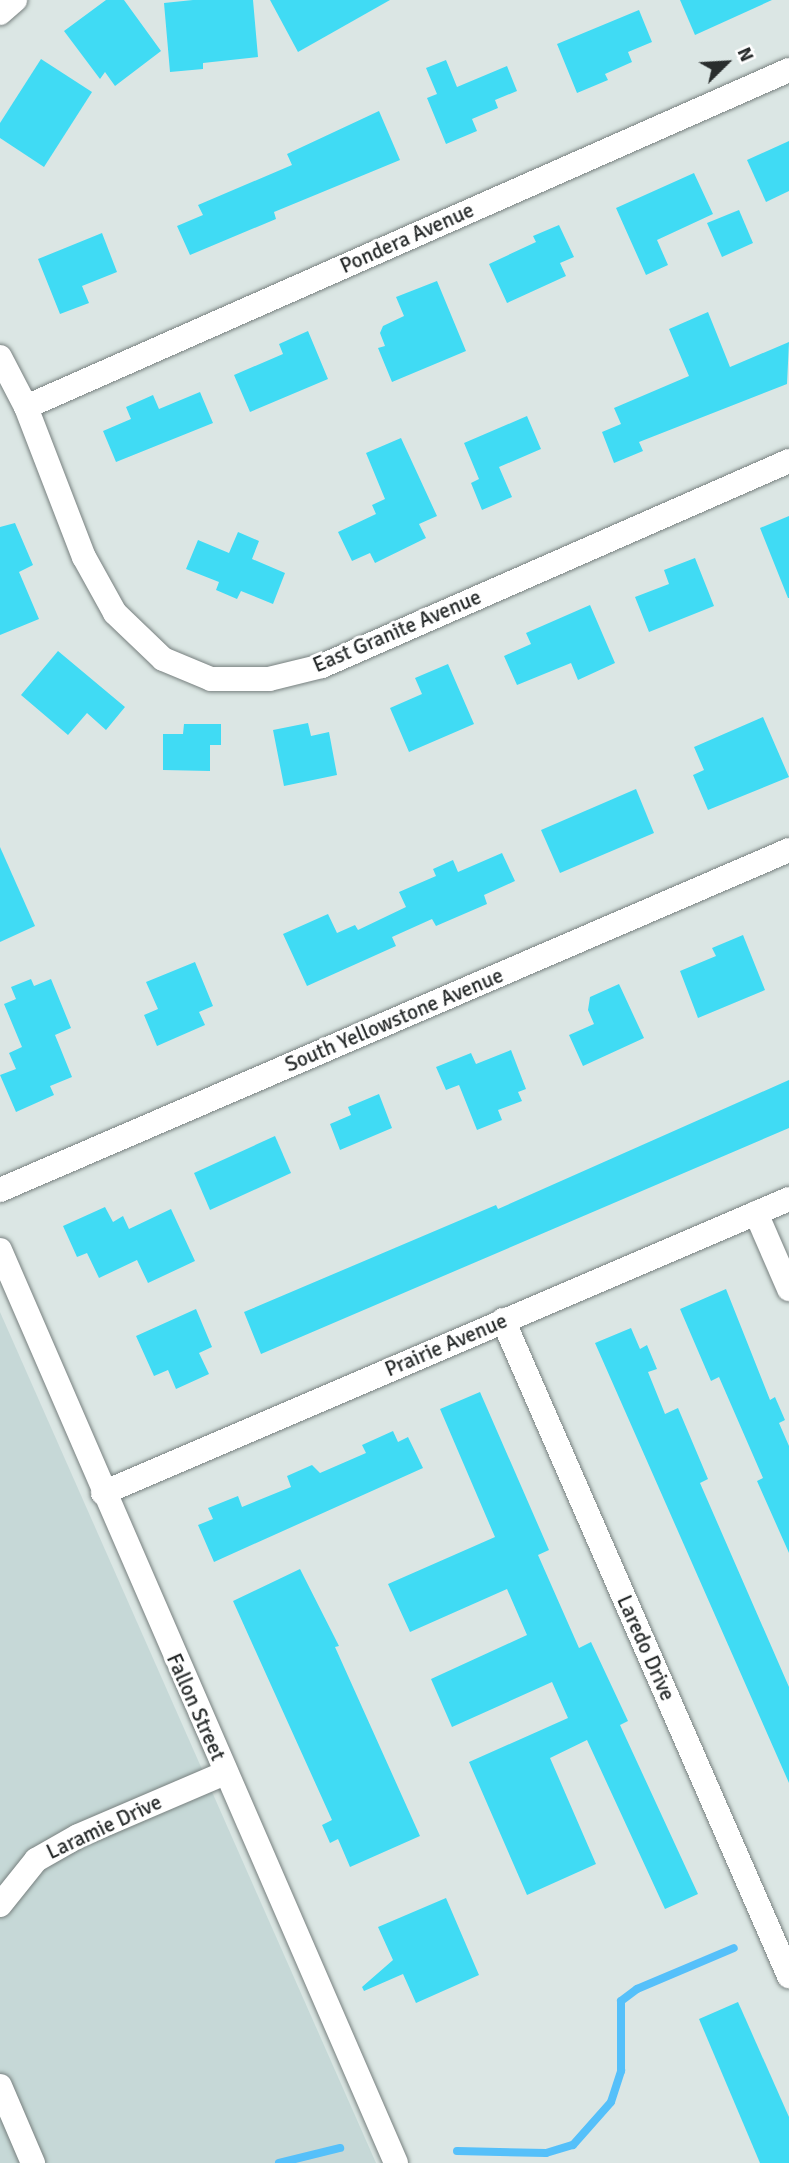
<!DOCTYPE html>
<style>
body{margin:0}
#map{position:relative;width:789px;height:2163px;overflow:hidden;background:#dbe6e4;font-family:Signika,sans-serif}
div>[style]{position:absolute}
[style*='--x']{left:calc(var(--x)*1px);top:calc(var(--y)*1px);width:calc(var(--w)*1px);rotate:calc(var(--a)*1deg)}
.built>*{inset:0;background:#c6d8d7}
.stream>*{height:8px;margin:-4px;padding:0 4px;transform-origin:4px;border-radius:4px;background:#55c0fa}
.building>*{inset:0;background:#40dbf4}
.roads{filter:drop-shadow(0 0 2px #77807f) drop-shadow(0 0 2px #77807f)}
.minor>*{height:24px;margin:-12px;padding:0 12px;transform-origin:12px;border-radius:12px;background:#fff}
span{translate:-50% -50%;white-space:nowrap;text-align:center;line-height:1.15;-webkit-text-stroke:6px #fff;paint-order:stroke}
.street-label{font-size:21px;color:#292d2d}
.north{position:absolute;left:691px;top:28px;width:70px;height:70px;-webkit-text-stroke:5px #fff;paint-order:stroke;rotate:66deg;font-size:19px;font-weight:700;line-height:28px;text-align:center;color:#292d2d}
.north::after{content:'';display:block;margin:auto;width:24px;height:32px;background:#292d2d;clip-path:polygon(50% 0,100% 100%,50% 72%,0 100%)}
</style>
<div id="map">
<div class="built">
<i style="clip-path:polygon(0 1312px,376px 2163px,0 2163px)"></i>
</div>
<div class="stream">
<i style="--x:457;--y:2151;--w:89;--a:1.3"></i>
<i style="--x:546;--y:2153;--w:28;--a:-17"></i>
<i style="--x:573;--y:2145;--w:57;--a:-48.5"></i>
<i style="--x:611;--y:2102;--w:33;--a:-72"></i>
<i style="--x:621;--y:2071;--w:70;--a:-90"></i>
<i style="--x:621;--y:2001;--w:20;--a:-37"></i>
<i style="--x:637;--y:1989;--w:105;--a:-22.9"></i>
<i style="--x:279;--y:2163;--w:63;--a:-13.8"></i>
</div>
<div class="building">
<i style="clip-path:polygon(106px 0,124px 0,161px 51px,115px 86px,105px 72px,100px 79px,64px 31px)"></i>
<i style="clip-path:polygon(193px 0,253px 0,258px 57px,203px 63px,203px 69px,170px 72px,164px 3px)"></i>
<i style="clip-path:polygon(270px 0,390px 0,298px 52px)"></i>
<i style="clip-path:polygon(680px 0,772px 0,695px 35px)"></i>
<i style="clip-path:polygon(639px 10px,652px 42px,628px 52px,632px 62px,605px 74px,608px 80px,577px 93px,557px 44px)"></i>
<i style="clip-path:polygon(41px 59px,92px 92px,44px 167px,0 138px,0 123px)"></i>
<i style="clip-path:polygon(446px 60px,457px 87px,507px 66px,517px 91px,495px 100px,498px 108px,472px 119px,477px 131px,446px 144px,427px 98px,437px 94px,426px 68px)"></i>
<i style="clip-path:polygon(379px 111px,400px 160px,274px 212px,276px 219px,190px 255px,177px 226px,203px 215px,198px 205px,292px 165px,287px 154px)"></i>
<i style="clip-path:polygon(789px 141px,789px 191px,766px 202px,747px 160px)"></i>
<i style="clip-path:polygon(694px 173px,713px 214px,657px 240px,668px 265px,646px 275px,616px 208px)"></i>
<i style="clip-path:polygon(739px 210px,753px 243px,722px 257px,707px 223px)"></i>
<i style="clip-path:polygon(559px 225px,574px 257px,560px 263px,566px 276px,507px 303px,489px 264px,536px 242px,533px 236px)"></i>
<i style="clip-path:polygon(102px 233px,117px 272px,82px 286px,89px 303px,60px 314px,38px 259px)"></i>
<i style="clip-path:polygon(437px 281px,466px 351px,392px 382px,378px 348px,385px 346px,380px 333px,383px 326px,404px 316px,396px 297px)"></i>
<i style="clip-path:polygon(708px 312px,730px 367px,789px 342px,787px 384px,639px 442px,643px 451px,614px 463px,602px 432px,621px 424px,614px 408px,689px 376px,669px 329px)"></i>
<i style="clip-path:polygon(308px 331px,328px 379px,250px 412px,234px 375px,283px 354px,279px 344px)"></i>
<i style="clip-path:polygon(200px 392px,213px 423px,116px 462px,103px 431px,131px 419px,126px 407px,153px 395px,159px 409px)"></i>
<i style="clip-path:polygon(527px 416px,541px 449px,499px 467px,512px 497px,482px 510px,471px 483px,479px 479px,464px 443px)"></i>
<i style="clip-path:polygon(401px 438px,437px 516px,419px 524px,426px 538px,375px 563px,370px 553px,352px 561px,338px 532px,376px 514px,372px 505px,385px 499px,366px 453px)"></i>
<i style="clip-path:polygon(789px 516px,789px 598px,788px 598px,760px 528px)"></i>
<i style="clip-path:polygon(15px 523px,33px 565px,19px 572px,39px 619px,0 635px,0 527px)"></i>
<i style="clip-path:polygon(238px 532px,259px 541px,252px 559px,285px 573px,273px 604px,241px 591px,237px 599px,216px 590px,219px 582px,186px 569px,198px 540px,229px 553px)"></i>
<i style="clip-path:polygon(695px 558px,714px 606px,649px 632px,635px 597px,669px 584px,664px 570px)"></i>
<i style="clip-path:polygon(590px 605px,615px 663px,578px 680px,571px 663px,517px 685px,504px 656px,531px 644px,526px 633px)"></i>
<i style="clip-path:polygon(58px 651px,125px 707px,106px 730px,87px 713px,68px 735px,21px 695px)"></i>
<i style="clip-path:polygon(448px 664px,474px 724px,409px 752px,390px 708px,422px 694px,415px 678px)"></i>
<i style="clip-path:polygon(763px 717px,789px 777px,708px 810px,693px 775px,704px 770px,694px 747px)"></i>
<i style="clip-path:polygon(308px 723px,311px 736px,329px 732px,337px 775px,284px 786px,273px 730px)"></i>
<i style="clip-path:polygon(184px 724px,221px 724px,221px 745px,210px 745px,210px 771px,163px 770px,163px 734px,183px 734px)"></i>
<i style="clip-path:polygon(636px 789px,654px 833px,560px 873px,541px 830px)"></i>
<i style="clip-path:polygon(0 847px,35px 926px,0 942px)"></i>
<i style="clip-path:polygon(502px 853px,515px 881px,484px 895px,487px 904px,436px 926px,432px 919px,392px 937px,396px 946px,307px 986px,283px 934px,328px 914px,337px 933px,355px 925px,358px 930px,406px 907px,399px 892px,436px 876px,433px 869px,453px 860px,458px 872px)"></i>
<i style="clip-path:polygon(743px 935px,765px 990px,698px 1018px,680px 971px,716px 956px,712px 948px)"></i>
<i style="clip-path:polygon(195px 962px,213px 1006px,199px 1012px,205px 1025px,157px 1046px,144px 1015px,158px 1009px,146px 982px)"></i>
<i style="clip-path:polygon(31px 979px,34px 986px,51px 979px,71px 1028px,55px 1035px,72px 1077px,50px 1086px,54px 1095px,16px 1112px,0 1075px,16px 1069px,9px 1053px,22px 1047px,4px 1004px,16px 999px,11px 987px)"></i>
<i style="clip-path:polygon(619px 984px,644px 1038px,583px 1066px,569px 1035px,594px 1024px,588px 1010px,590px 997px)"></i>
<i style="clip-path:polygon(511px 1050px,526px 1089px,518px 1092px,522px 1101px,498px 1110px,502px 1120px,477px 1130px,459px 1085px,446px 1090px,436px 1067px,471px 1053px,476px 1064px)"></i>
<i style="clip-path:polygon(789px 1080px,789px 1128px,261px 1354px,244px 1312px,496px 1205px,498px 1209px)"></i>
<i style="clip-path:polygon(379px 1094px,392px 1128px,340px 1150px,330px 1124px,351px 1115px,348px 1107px)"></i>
<i style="clip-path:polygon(275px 1136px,291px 1173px,210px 1210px,194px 1173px)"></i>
<i style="clip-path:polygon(105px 1207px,113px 1222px,123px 1216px,129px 1229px,171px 1209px,195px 1261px,148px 1283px,137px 1260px,99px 1278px,87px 1253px,77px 1257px,63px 1226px)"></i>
<i style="clip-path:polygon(726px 1289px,770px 1400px,775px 1397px,785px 1420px,779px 1423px,789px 1446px,789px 1553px,757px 1481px,763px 1478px,719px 1377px,711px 1381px,680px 1309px)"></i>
<i style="clip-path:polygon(196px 1309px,212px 1347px,199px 1353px,209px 1374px,176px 1389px,168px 1370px,154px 1376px,136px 1336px)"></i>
<i style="clip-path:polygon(631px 1328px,640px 1349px,647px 1345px,657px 1369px,648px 1372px,665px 1414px,678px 1408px,708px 1479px,700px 1483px,789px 1687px,789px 1783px,595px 1343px)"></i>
<i style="clip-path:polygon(480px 1392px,549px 1550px,538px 1555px,579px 1648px,591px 1642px,628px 1721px,620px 1725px,698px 1894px,665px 1909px,587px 1740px,550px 1758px,596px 1864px,527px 1895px,469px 1762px,568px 1718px,552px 1682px,452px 1727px,431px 1679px,527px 1635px,507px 1589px,410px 1632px,388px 1584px,495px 1537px,440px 1409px)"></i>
<i style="clip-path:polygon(393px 1431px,398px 1442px,408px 1437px,423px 1468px,214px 1562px,198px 1525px,213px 1519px,208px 1508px,238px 1496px,242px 1507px,291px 1487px,287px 1476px,312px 1465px,320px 1473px,366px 1453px,362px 1445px)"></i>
<i style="clip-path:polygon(300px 1569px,339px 1646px,335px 1647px,420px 1836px,350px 1867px,338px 1839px,330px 1843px,322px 1825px,332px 1820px,233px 1601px)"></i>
<i style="clip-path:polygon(446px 1898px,479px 1975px,416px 2003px,403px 1974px,364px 1991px,362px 1987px,393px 1960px,378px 1927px)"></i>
<i style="clip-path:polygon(738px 2002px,789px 2117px,789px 2163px,760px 2163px,699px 2019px)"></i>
</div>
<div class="roads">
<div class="minor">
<i style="--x:0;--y:13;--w:20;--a:-41"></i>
<i style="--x:0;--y:357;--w:56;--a:62.5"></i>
<i style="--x:26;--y:407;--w:161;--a:68.9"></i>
<i style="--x:84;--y:557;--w:64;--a:61"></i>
<i style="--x:115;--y:613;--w:66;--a:43.8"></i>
<i style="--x:163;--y:659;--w:52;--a:22.6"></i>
<i style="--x:211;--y:679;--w:58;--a:0"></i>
<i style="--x:269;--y:679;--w:55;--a:-13.8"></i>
<i style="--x:322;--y:666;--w:510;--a:-23.7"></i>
<i style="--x:26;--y:407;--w:834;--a:-23.83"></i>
<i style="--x:0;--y:1190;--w:859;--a:-23.31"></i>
<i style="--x:756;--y:1213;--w:83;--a:66.5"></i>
<i style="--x:0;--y:1250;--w:995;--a:66.55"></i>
<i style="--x:503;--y:1320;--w:716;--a:66.44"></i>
<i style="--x:103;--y:1493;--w:746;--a:-23.2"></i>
<i style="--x:0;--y:1905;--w:58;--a:-51.3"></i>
<i style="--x:36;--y:1860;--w:48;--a:-29.7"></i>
<i style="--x:78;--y:1836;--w:160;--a:-23.2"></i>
<i style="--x:0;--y:2086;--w:84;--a:66.8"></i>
</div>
</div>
<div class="street-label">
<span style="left:407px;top:238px;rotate:-24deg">Pondera Avenue</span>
<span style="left:397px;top:631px;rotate:-23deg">East Granite Avenue</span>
<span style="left:394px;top:1020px;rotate:-23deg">South Yellowstone Avenue</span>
<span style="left:446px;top:1345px;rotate:-23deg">Prairie Avenue</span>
<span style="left:646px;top:1648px;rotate:66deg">Laredo Drive</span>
<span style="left:196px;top:1707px;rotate:66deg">Fallon Street</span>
<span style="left:104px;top:1827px;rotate:-25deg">Laramie Drive</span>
</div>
<div class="north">N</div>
</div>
